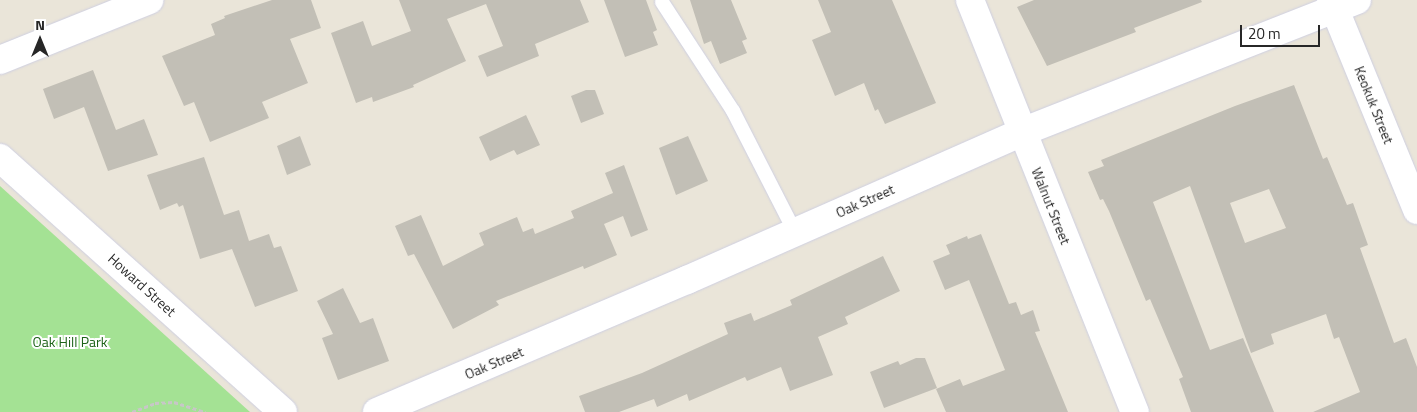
<!DOCTYPE html>
<style>
body{margin:0}
#map{position:relative;width:1417px;height:412px;overflow:hidden;background:#eae5d9;font-family:"Titillium Web",sans-serif}
div>[style]{position:absolute}
[style*='--x']{left:calc(var(--x)*1px);top:calc(var(--y)*1px);width:calc(var(--w)*1px);rotate:calc(var(--a)*1deg)}
.green>*{inset:0;background:#a4e294}
.building>*{inset:0;background:#c2bfb6}
.path>*{height:3px;margin-top:-1.5px;transform-origin:0;background:repeating-linear-gradient(90deg,#c7c7c7 0 4px,transparent 0 6.5px)}
.roads{filter:drop-shadow(0 0 1px #cecfe1) drop-shadow(0 0 1px #cecfe1)}
.service>*{height:14px;margin:-7px;padding:0 7px;transform-origin:7px;border-radius:7px;background:#fff}
.minor>*{height:28px;margin:-14px;padding:0 14px;transform-origin:14px;border-radius:14px;background:#fff}
.tertiary>*{height:28px;margin:-14px;padding:0 14px;transform-origin:14px;border-radius:14px;background:#fff}
span{translate:-50% -50%;white-space:nowrap;text-align:center;line-height:1.15;-webkit-text-stroke:4px #fff;paint-order:stroke}
.street-label{font-size:14px;color:#272727}
.park-label{font-size:14px;color:#1e6319}
.north{position:absolute;left:15px;top:15px;width:50px;height:50px;-webkit-text-stroke:4px #fff;paint-order:stroke;rotate:0deg;font-size:14px;font-weight:700;line-height:20px;text-align:center;color:#272727}
.north::after{content:'';display:block;margin:auto;width:18px;height:22px;background:#272727;clip-path:polygon(50% 0,100% 100%,50% 72%,0 100%)}
.scale{position:absolute;left:1240px;top:25px;width:80px;height:22px;box-sizing:border-box;border:2px solid #272727;border-top:0;padding-left:6px;font-size:15px;line-height:18px;white-space:nowrap;color:#272727;-webkit-text-stroke:4px #fff;paint-order:stroke}
</style>
<div id="map">
<div class="green">
<i style="clip-path:polygon(0 186px,250px 412px,0 412px)"></i>
</div>
<div class="building">
<i style="clip-path:polygon(272px 0,311px 0,321px 28px,290px 39px,308px 83px,262px 102px,269px 118px,210px 142px,194px 102px,184px 106px,162px 56px,215px 35px,211px 24px,225px 18px,224px 16px)"></i>
<i style="clip-path:polygon(399px 0,580px 0,589px 22px,535px 44px,539px 56px,487px 77px,478px 56px,503px 46px,486px 4px,447px 19px,466px 61px,413px 85px,414px 87px,373px 102px,372px 97px,356px 103px,331px 33px,363px 21px,372px 46px,411px 31px)"></i>
<i style="clip-path:polygon(604px 0,646px 0,657px 30px,653px 32px,658px 45px,625px 57px)"></i>
<i style="clip-path:polygon(690px 0,731px 0,747px 39px,742px 41px,747px 53px,720px 64px,711px 41px,704px 44px)"></i>
<i style="clip-path:polygon(818px 0,892px 0,936px 103px,885px 124px,878px 109px,875px 111px,864px 83px,835px 96px,812px 40px,831px 32px)"></i>
<i style="clip-path:polygon(1034px 0,1201px 0,1202px 2px,1134px 28px,1136px 32px,1047px 66px,1017px 7px)"></i>
<i style="clip-path:polygon(93px 70px,116px 130px,144px 119px,158px 155px,108px 171px,84px 107px,54px 119px,43px 89px)"></i>
<i style="clip-path:polygon(evenodd,1294px 85px,1323px 159px,1327px 157px,1347px 205px,1353px 203px,1368px 245px,1360px 248px,1394px 343px,1406px 338px,1417px 367px,1417px 412px,1313px 412px,1360px 392px,1339px 337px,1334px 339px,1326px 314px,1271px 334px,1274px 344px,1251px 353px,1190px 186px,1153px 202px,1210px 350px,1243px 338px,1274px 412px,1191px 412px,1179px 379px,1183px 377px,1150px 299px,1146px 301px,1109px 211px,1103px 199px,1100px 200px,1088px 172px,1104px 166px,1101px 160px,1235px 106px,1294px 85px,1269px 189px,1286px 228px,1245px 243px,1230px 203px,1269px 189px)"></i>
<i style="clip-path:polygon(586px 90px,595px 90px,604px 114px,581px 123px,571px 96px)"></i>
<i style="clip-path:polygon(526px 115px,540px 145px,517px 155px,514px 150px,490px 161px,479px 137px)"></i>
<i style="clip-path:polygon(300px 136px,311px 165px,287px 175px,277px 146px)"></i>
<i style="clip-path:polygon(688px 136px,708px 181px,676px 195px,659px 148px)"></i>
<i style="clip-path:polygon(204px 157px,224px 215px,239px 210px,249px 241px,269px 234px,274px 248px,281px 246px,298px 291px,255px 307px,232px 249px,200px 259px,183px 205px,179px 207px,177px 203px,160px 210px,147px 175px)"></i>
<i style="clip-path:polygon(624px 165px,648px 230px,631px 237px,623px 216px,604px 224px,617px 255px,584px 269px,583px 266px,496px 301px,499px 305px,453px 329px,414px 254px,408px 256px,395px 226px,421px 215px,443px 266px,484px 245px,479px 233px,517px 217px,523px 232px,533px 228px,535px 234px,574px 218px,571px 211px,613px 193px,605px 173px)"></i>
<i style="clip-path:polygon(981px 234px,1009px 304px,1016px 302px,1021px 315px,1033px 310px,1040px 331px,1035px 332px,1068px 412px,946px 412px,936px 389px,960px 379px,963px 386px,1005px 370px,969px 280px,945px 290px,933px 261px,950px 254px,946px 245px,967px 236px,968px 239px)"></i>
<i style="clip-path:polygon(883px 256px,900px 291px,845px 317px,848px 324px,818px 337px,833px 375px,790px 391px,781px 367px,747px 381px,745px 377px,689px 401px,687px 394px,657px 407px,654px 399px,619px 412px,585px 412px,579px 396px,642px 373px,728px 334px,724px 323px,751px 313px,754px 321px,792px 305px,790px 300px)"></i>
<i style="clip-path:polygon(343px 288px,360px 323px,373px 318px,389px 361px,338px 380px,322px 338px,333px 334px,317px 301px)"></i>
<i style="clip-path:polygon(916px 358px,925px 358px,937px 388px,884px 408px,870px 372px,898px 361px,900px 365px)"></i>
</div>
<div class="path">
<i style="--x:132;--y:412;--w:25;--a:-21"></i>
<i style="--x:155;--y:403;--w:19;--a:-3"></i>
<i style="--x:174;--y:402;--w:33;--a:18"></i>
</div>
<div class="roads">
<div class="service">
<i style="--x:662;--y:2;--w:130;--a:56.9"></i>
<i style="--x:733;--y:111;--w:136;--a:62.9"></i>
</div>
<div class="minor">
<i style="--x:970;--y:0;--w:444;--a:68.2"></i>
<i style="--x:0;--y:60;--w:161;--a:-21.9"></i>
<i style="--x:0;--y:158;--w:380;--a:41.9"></i>
<i style="--x:377;--y:412;--w:337;--a:-23.1"></i>
<i style="--x:687;--y:280;--w:366;--a:-23.8"></i>
<i style="--x:1022;--y:132;--w:360;--a:-21.5"></i>
</div>
<div class="tertiary">
<i style="--x:1331;--y:0;--w:227;--a:67.7"></i>
</div>
</div>
<div class="street-label">
<span style="left:1374px;top:105px;rotate:68deg">Keokuk Street</span>
<span style="left:865px;top:201px;rotate:-24deg">Oak Street</span>
<span style="left:1051px;top:206px;rotate:68deg">Walnut Street</span>
<span style="left:142px;top:285px;rotate:42deg">Howard Street</span>
<span style="left:494px;top:363px;rotate:-23deg">Oak Street</span>
</div>
<div class="park-label">
<span style="left:70px;top:342px">Oak Hill Park</span>
</div>
<div class="north">N</div>
<div class="scale">20 m</div>
</div>
